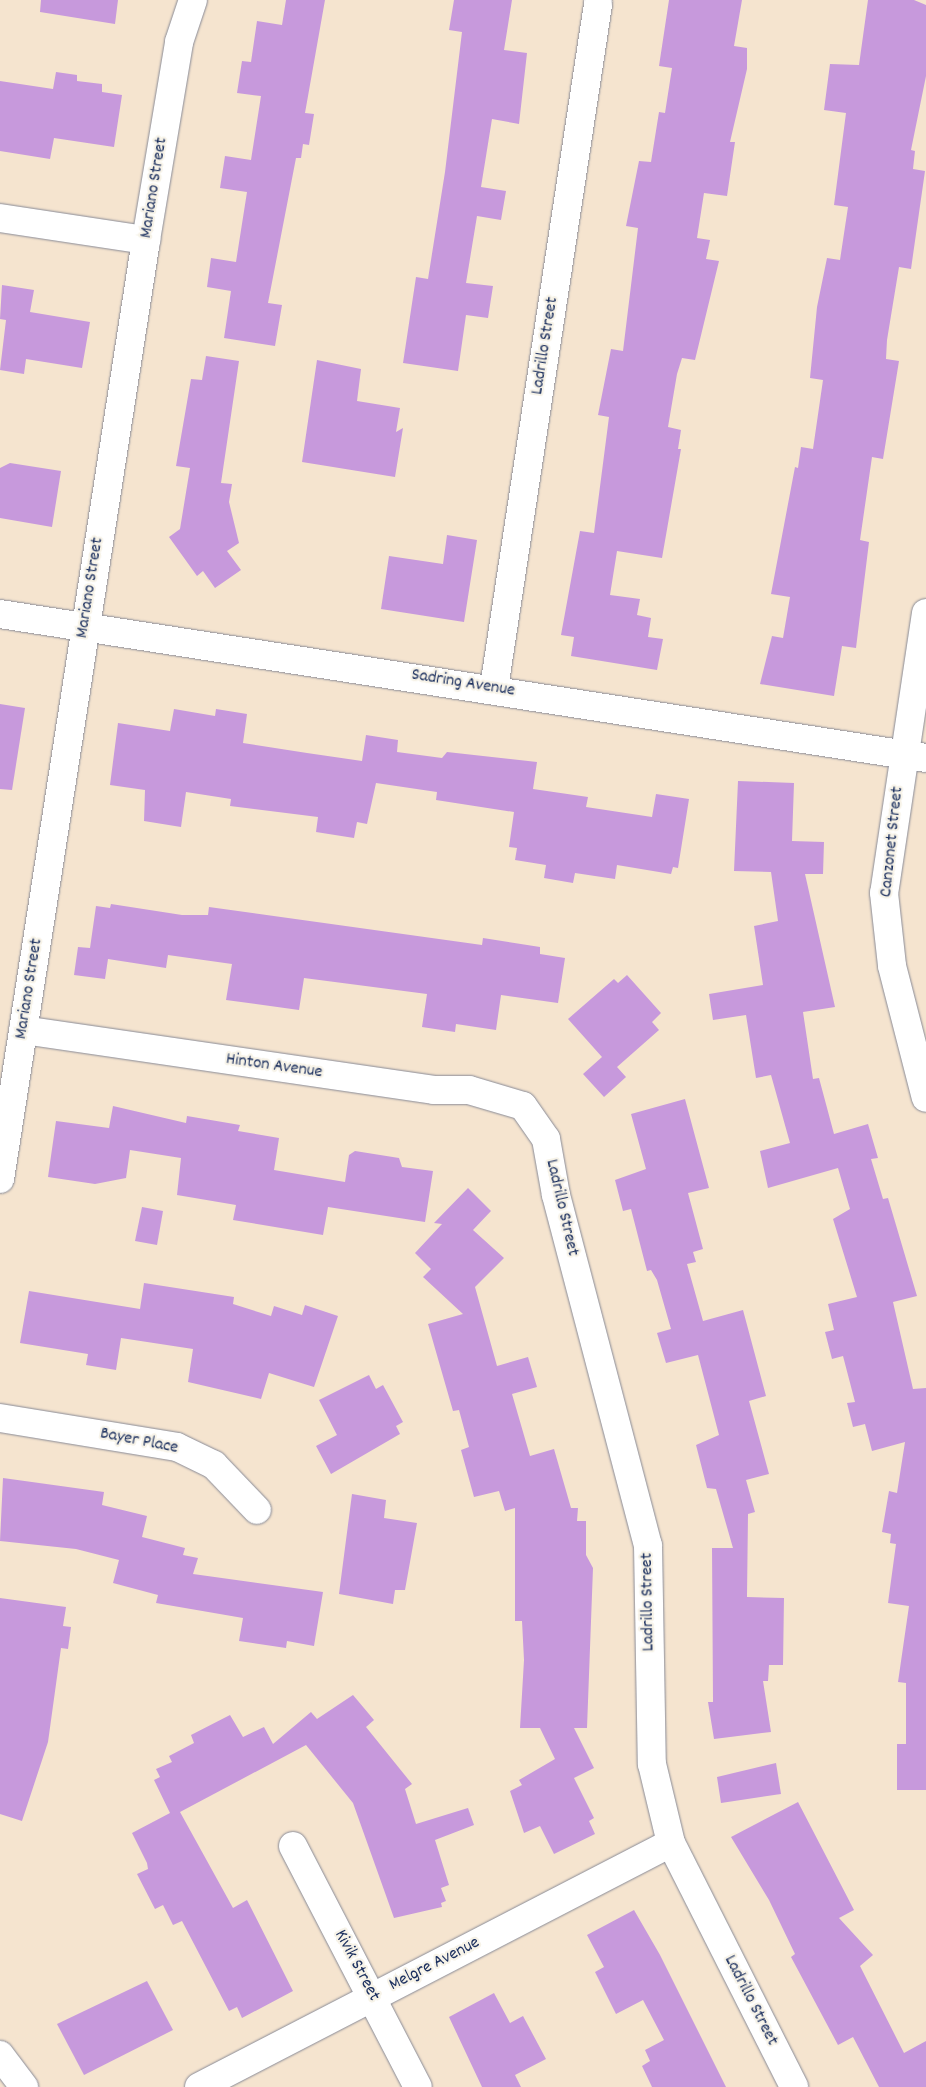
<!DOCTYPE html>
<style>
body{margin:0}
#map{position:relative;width:926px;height:2087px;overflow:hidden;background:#f5e4cf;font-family:Dekko,sans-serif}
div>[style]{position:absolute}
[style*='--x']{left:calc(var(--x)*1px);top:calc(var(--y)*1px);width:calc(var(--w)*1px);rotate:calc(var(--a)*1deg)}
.building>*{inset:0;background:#c799dc}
.roads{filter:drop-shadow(0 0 1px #888a96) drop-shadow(0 0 1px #888a96)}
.minor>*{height:28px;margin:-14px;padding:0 14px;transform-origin:14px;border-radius:14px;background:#fff}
span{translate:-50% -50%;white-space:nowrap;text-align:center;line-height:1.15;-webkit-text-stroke:4.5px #f7f3e8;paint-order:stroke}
.street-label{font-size:18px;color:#1b2f5e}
</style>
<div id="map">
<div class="building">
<i style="clip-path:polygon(41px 0,118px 0,115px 24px,40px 12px)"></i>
<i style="clip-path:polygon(286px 0,325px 0,305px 113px,314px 114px,309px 145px,303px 144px,301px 158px,296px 158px,268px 303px,282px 305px,275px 346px,224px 338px,231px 291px,207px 287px,211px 258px,236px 262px,247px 192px,220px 188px,225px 156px,251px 160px,261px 96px,237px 93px,242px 61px,251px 62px,257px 21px,282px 25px)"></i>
<i style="clip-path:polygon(454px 0,512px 0,504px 50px,527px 53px,519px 124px,492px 119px,481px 187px,506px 191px,501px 220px,477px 216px,466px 283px,493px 286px,488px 318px,466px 315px,458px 371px,403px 363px,416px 277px,428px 279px,445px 172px,462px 32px,449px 30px)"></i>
<i style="clip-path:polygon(669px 0,742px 0,734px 46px,747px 48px,747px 69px,730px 142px,735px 142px,727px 196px,704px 193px,697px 238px,710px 240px,706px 259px,719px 261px,695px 360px,682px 358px,677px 374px,668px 427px,681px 430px,678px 449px,681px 449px,662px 558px,617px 551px,610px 595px,640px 599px,637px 615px,651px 618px,648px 637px,663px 639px,657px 670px,571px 656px,574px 637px,561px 635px,580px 531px,594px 533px,609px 417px,598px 415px,611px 349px,623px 351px,638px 228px,626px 226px,639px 161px,651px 162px,659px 112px,665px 113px,672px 68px,659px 66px)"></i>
<i style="clip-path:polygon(868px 0,914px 0,926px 5px,926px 76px,911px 150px,915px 151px,913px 169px,925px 171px,911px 269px,899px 267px,887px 340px,886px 359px,899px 361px,883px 459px,872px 457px,860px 540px,869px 542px,856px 648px,842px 646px,834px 696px,760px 684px,772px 636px,783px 638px,790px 597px,771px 594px,795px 467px,798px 468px,801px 447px,813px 449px,823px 380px,810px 378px,817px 307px,827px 258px,840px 260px,848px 207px,834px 205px,846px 113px,824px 110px,830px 64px,859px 65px)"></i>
<i style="clip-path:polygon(56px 72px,77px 75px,77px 81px,102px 84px,102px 92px,122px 95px,114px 147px,54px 138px,50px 159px,0 151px,0 81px,53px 89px)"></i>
<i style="clip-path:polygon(2px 285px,34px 290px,30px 312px,90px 322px,82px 368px,26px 359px,24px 374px,0 370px,6px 320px,0 319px)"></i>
<i style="clip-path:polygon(206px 356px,239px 361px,221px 483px,232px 484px,229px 502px,239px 543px,227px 551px,241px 570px,215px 588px,203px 571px,197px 576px,169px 537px,180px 529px,190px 468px,176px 466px,191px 379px,202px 380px)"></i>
<i style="clip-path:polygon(317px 360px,361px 369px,357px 401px,400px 408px,396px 432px,403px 428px,395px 477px,302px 462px)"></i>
<i style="clip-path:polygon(10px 463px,61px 471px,52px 527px,0 518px,0 468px)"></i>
<i style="clip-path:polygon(447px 535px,477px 540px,464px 622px,381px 609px,389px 556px,443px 564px)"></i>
<i style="clip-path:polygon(0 704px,25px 708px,12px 790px,0 789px)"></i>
<i style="clip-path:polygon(174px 709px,215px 716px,216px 709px,247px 714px,243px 743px,307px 753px,362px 761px,366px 735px,398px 740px,397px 752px,442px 758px,447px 752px,537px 762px,533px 789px,588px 797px,586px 807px,652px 817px,656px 794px,689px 799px,678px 868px,673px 867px,671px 874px,617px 865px,615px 879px,575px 873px,573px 883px,544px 878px,546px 865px,515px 860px,517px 848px,509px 847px,514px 812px,436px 800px,437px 792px,376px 783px,367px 824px,357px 822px,354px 838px,316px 832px,318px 817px,230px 806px,231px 799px,186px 792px,181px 827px,144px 821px,145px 790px,110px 785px,118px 723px,170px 731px)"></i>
<i style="clip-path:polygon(738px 781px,794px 783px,792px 841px,824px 842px,823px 874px,805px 874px,835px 1007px,803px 1012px,813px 1079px,819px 1078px,834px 1134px,868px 1124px,878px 1158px,871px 1159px,883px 1199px,888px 1198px,917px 1296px,893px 1302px,913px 1389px,926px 1388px,926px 1790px,897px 1790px,897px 1744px,906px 1744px,906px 1683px,898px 1682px,909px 1606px,888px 1603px,896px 1544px,890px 1543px,891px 1534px,882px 1532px,889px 1491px,897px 1493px,905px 1442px,872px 1451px,865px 1424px,853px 1427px,847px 1403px,855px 1402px,843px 1356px,832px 1359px,825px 1332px,834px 1330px,828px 1304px,857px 1297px,833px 1219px,850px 1209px,838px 1168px,768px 1188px,760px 1151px,790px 1143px,771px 1075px,756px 1078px,746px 1015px,713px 1020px,709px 994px,763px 985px,754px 926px,778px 921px,771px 872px,734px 871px)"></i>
<i style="clip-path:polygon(111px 904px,182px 915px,208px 915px,209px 907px,482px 945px,483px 938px,540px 947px,540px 954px,565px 958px,558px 1003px,501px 995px,496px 1030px,456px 1024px,455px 1032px,422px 1027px,427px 994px,304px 978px,299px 1010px,226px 1000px,232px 964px,168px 955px,166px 968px,108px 959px,105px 979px,74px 975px,78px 947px,90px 948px,96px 906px,110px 908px)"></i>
<i style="clip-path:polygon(627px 975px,661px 1013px,652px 1022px,659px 1030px,617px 1067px,626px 1077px,604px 1097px,583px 1074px,602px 1057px,568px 1019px,614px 979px,618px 983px)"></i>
<i style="clip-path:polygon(685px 1099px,709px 1188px,688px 1193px,703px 1249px,693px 1252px,696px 1262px,687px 1264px,703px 1321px,743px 1310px,766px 1396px,749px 1401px,769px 1474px,746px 1480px,755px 1512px,748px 1514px,747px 1597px,784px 1598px,783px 1665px,769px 1665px,768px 1681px,763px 1681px,771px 1732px,714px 1739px,708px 1702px,713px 1702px,712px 1548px,733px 1548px,716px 1489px,707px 1488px,696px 1445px,719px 1435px,698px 1355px,666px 1363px,657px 1333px,671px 1329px,657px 1280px,651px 1270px,647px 1271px,631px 1209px,623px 1211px,615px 1180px,646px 1169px,631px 1114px)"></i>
<i style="clip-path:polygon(113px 1106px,186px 1123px,187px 1116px,240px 1125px,238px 1131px,279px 1138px,274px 1170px,345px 1182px,349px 1155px,355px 1151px,399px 1158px,402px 1167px,433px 1171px,425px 1222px,328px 1207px,323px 1235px,233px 1220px,236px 1205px,177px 1195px,181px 1158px,130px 1150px,126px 1178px,95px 1184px,48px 1177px,56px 1121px,109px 1128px)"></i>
<i style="clip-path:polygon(468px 1188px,491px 1211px,473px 1230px,504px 1258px,475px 1287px,497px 1366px,528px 1357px,537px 1387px,512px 1394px,530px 1456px,554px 1449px,571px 1508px,578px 1508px,577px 1521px,586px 1521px,586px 1555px,593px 1568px,587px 1728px,574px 1728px,594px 1768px,574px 1778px,594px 1818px,589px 1821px,595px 1834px,554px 1854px,540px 1826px,524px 1833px,510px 1791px,522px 1785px,519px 1780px,555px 1759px,540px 1728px,520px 1728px,524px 1660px,522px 1621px,515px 1621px,515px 1508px,505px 1511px,499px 1491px,474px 1497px,461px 1450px,469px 1447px,459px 1410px,453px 1411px,428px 1324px,463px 1314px,423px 1277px,431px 1269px,415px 1253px,442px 1224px,434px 1223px)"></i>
<i style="clip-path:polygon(142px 1207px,163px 1211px,157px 1245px,135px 1241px)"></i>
<i style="clip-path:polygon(144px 1283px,234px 1297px,233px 1304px,271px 1316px,274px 1306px,302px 1315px,305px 1305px,338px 1316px,314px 1387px,269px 1373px,261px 1399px,188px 1382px,193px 1349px,121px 1338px,116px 1370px,86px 1365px,88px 1354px,20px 1343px,29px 1291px,140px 1309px)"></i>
<i style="clip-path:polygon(369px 1375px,376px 1389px,383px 1385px,403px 1422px,396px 1426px,400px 1434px,331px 1474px,316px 1446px,337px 1435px,319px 1400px)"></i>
<i style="clip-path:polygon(3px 1478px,104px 1492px,102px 1505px,147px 1516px,142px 1537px,185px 1548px,183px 1555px,198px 1558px,193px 1574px,323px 1592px,314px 1646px,287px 1641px,286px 1648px,239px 1641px,243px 1618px,156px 1603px,158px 1595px,113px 1583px,119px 1560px,76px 1549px,0 1541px)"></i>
<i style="clip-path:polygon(352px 1494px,386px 1500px,384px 1518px,417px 1523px,405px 1590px,395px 1590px,393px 1604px,339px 1594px)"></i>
<i style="clip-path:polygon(0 1598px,66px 1607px,63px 1626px,71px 1627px,68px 1649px,61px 1648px,48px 1742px,22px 1821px,0 1814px)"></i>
<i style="clip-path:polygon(353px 1695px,374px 1720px,366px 1727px,412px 1784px,405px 1789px,416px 1824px,468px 1808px,474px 1825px,435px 1840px,449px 1885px,441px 1888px,446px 1901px,441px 1903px,442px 1907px,394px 1918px,353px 1803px,306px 1745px,180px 1812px,233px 1908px,247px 1900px,293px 1991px,242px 2018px,237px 2007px,229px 2011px,182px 1921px,173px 1925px,163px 1905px,155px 1909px,137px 1874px,148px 1869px,147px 1863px,132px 1833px,170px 1813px,154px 1780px,160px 1777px,156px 1769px,172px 1762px,169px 1756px,194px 1743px,191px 1735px,230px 1715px,243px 1737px,264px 1727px,273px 1744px,311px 1712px,317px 1719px)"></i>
<i style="clip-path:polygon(776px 1763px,781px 1794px,721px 1803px,717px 1777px)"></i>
<i style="clip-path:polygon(798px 1802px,854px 1910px,839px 1918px,873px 1955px,860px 1966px,904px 2053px,926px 2041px,926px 2087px,879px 2087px,853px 2037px,838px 2045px,791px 1957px,795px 1954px,769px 1900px,731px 1837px)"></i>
<i style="clip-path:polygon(634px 1910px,660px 1955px,726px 2087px,652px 2087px,642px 2066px,650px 2061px,645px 2050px,664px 2040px,643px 2000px,616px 2014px,595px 1972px,604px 1967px,587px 1935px)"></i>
<i style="clip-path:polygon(147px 1981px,173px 2030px,84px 2075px,57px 2024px)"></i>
<i style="clip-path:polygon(494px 1993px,510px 2023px,523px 2016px,546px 2059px,515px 2075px,521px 2087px,482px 2087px,449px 2017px)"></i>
</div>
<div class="roads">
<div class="minor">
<i style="--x:0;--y:218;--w:148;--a:8.6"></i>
<i style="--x:926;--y:613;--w:283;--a:98.5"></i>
<i style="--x:884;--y:893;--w:73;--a:83.7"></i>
<i style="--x:892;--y:966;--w:136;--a:75.6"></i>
<i style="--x:0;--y:614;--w:937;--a:8.84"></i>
<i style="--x:494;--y:688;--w:692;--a:-81.35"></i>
<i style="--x:23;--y:1030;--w:415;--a:8.3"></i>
<i style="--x:434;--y:1090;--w:35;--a:0"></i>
<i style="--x:469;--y:1090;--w:56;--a:16.5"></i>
<i style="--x:523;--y:1106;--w:40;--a:55.1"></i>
<i style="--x:546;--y:1139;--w:57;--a:79.9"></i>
<i style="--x:556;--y:1195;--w:362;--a:75.3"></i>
<i style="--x:648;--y:1545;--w:219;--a:89"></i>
<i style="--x:652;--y:1764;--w:81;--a:76.5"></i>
<i style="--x:671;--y:1843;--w:273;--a:63.2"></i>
<i style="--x:0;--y:1179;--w:950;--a:-81.16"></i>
<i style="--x:146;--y:240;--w:201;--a:-80.5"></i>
<i style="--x:179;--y:42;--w:44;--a:-71.6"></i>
<i style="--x:0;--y:1418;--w:179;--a:9.3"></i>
<i style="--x:177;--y:1447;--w:41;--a:25.9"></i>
<i style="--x:214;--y:1465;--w:62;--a:46.3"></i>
<i style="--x:293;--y:1846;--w:271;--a:62.6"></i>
<i style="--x:0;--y:2055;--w:40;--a:53"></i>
<i style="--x:199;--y:2087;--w:531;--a:-27.34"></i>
</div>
</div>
<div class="street-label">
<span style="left:155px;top:188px;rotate:-81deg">Mariano Street</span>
<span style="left:546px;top:346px;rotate:-81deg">Ladrillo Street</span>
<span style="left:91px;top:588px;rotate:-81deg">Mariano Street</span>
<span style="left:463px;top:684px;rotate:9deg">Sadring Avenue</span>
<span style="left:893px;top:842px;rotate:-84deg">Canzonet Street</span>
<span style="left:30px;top:989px;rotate:-81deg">Mariano Street</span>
<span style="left:274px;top:1067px;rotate:8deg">Hinton Avenue</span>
<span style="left:561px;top:1208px;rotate:77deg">Ladrillo Street</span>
<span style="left:139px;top:1442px;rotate:11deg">Bayer Place</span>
<span style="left:649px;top:1602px;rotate:-91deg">Ladrillo Street</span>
<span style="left:435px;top:1965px;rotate:-27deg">Melgre Avenue</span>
<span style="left:356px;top:1966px;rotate:62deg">Kivik Street</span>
<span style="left:750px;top:2001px;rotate:63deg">Ladrillo Street</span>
</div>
</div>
